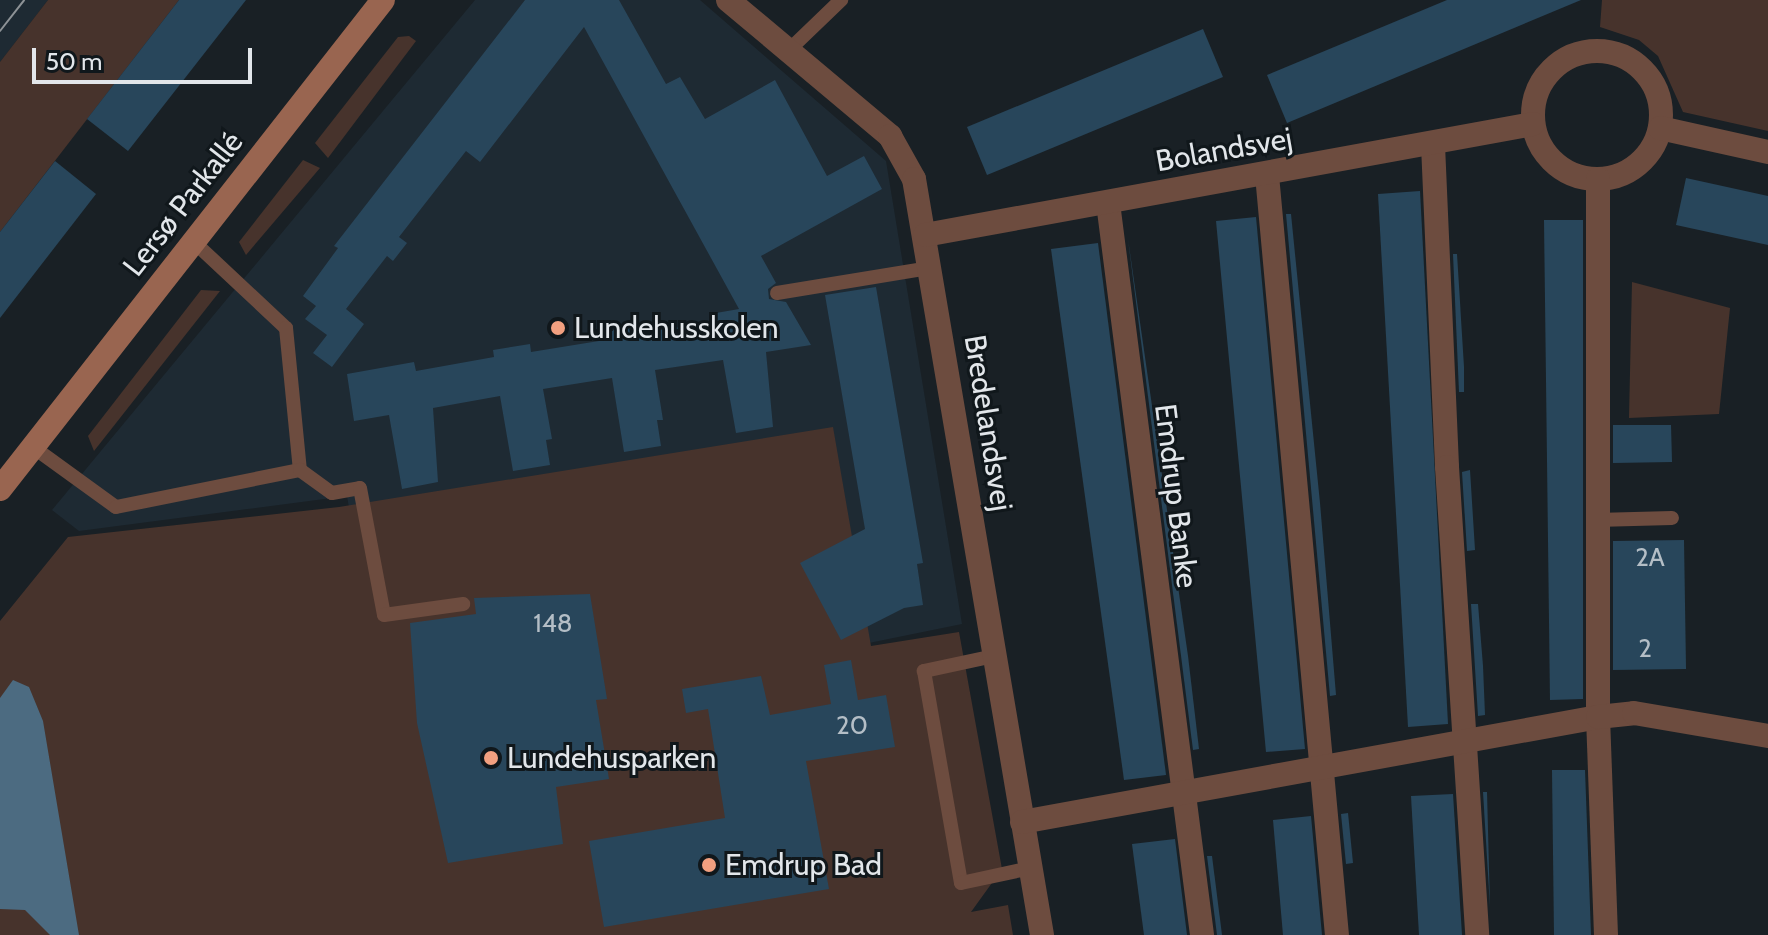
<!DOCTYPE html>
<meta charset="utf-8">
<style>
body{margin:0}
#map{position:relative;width:1768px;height:935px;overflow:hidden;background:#192025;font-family:Cabin,sans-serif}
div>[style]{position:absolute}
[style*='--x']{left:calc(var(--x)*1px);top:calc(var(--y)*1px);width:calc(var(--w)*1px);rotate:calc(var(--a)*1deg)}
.built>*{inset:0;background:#1e2a33}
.green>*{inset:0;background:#47332c}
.water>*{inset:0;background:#4c6b81}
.building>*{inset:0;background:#28465b}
.lane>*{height:14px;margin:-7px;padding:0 7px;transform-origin:7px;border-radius:7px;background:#6d4c3f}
.street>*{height:24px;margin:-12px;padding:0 12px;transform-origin:12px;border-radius:12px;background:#6d4c3f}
.street>.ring{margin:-12px;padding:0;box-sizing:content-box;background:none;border:24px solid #6d4c3f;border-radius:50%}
.secondary>*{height:24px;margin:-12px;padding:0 12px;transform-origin:12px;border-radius:12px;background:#996550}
.tram>*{height:2px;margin:-1px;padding:0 1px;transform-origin:1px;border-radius:1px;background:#8d9296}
.dots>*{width:22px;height:22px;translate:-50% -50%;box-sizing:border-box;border:4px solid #10171b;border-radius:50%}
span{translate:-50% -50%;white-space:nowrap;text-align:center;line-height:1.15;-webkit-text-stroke:6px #10171b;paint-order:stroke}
.number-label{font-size:26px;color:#b4bec6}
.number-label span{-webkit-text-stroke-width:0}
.street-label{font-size:30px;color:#e2e6ea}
.poi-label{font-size:30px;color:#e2e6ea}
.left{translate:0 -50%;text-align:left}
.scale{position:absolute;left:32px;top:48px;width:220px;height:36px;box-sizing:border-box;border:4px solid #e2e6ea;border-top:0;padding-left:10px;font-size:24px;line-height:28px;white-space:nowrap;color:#e2e6ea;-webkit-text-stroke:6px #10171b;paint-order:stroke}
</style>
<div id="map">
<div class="built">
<i style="clip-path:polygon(0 0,48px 0,0 62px)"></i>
<i style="clip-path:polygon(475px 0,700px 0,886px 161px,962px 624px,614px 695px,367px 613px,347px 496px,79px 531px,52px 510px)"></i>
</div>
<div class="green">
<i style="clip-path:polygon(48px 0,179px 0,0 232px,0 62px)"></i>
<i style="clip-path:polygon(1602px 0,1768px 0,1768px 131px,1683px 112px,1658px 56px,1639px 40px,1600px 27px)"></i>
<i style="clip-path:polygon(409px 36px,416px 41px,328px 158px,315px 143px,398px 37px)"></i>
<i style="clip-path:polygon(303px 160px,320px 168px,246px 255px,239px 242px)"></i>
<i style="clip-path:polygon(1632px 282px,1730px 308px,1719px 414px,1629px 418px)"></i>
<i style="clip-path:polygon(201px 290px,220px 291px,94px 451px,88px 436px)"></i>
<i style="clip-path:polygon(833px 427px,871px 646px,959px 632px,1002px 869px,971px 912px,1008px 905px,1013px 935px,0 935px,0 621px,68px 537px,339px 507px)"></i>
</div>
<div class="water">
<i style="clip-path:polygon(13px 680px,29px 687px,43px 721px,79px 935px,50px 935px,25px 910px,0 909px,0 698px)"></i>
</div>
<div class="building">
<i style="clip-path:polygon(179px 0,246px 0,128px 151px,87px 119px)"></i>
<i style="clip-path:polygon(525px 0,619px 0,666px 84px,680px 77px,705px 119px,775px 80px,827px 176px,864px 156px,882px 189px,761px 256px,776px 283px,768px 289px,769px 299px,786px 302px,811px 345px,766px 352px,773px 427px,736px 433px,723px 360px,655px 370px,663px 420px,657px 420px,661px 446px,624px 452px,612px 378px,543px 389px,552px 439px,546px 440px,550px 465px,513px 471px,500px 396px,433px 408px,438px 482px,402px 489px,389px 415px,354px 421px,347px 374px,414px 362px,416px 371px,494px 357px,493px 350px,530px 344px,531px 352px,605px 340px,604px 332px,641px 325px,642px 333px,717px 321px,716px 313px,739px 309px,584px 27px,480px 162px,466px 151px,399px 237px,407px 243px,393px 261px,387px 256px,346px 309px,364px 324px,332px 367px,313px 353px,327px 335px,305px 319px,316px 306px,303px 296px,338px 248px,334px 246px)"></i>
<i style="clip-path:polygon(1447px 0,1581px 0,1287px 123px,1267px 75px)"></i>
<i style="clip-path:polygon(1203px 29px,1223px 77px,987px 175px,967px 127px)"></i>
<i style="clip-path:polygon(55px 161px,96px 194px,0 318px,0 232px)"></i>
<i style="clip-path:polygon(1686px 178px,1768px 196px,1768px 245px,1676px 225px)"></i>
<i style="clip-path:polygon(1420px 191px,1448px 724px,1408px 727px,1378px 194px)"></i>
<i style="clip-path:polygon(1286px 214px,1291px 214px,1320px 503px,1336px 695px,1330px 696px)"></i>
<i style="clip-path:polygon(1256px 217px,1305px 749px,1266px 752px,1216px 221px)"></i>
<i style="clip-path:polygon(1544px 220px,1583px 220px,1583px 699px,1550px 700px)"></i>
<i style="clip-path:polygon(1128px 239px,1188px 656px,1199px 749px,1193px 750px)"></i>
<i style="clip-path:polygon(1098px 243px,1166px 775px,1124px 780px,1051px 249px)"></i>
<i style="clip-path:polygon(1453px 254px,1457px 254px,1464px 367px,1464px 392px,1459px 392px)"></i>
<i style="clip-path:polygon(876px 287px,923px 563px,917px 564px,923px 605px,904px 608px,841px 640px,800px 563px,865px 529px,825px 295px)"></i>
<i style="clip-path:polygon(1613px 425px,1671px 425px,1672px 462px,1613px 463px)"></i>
<i style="clip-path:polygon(1470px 470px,1475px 550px,1467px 551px,1462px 472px)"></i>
<i style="clip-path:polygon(1684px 540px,1686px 669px,1613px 670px,1613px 541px)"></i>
<i style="clip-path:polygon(590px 594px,607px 699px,596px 700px,609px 779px,556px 787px,563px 844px,448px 863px,417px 723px,410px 623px,476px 614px,474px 598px)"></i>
<i style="clip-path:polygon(1471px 604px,1478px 604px,1483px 666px,1485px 715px,1478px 716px)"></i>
<i style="clip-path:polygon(851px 660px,858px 700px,886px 695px,895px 747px,806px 761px,829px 889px,604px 927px,589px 841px,725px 818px,708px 709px,686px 713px,682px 689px,761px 676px,770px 715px,831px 704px,824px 665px)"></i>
<i style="clip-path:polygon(1552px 770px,1585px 770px,1591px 935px,1554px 935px)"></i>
<i style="clip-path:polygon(1483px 792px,1487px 792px,1490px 907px)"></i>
<i style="clip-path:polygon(1453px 794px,1462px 935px,1419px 935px,1411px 796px)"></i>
<i style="clip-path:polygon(1348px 813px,1353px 863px,1346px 864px,1341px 814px)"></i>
<i style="clip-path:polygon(1311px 816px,1322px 935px,1283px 935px,1273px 820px)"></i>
<i style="clip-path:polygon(1175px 839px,1187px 935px,1144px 935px,1132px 844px)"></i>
<i style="clip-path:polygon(1207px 856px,1212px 856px,1222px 935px,1217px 935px)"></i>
</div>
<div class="lane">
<i style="--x:788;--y:51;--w:74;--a:-43.9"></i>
<i style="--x:194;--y:242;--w:126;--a:43.1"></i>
<i style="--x:286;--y:328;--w:143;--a:84.4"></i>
<i style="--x:777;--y:293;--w:155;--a:-9.3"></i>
<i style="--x:33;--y:447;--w:102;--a:35.9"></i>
<i style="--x:116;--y:507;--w:188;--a:-11.4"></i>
<i style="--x:300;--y:470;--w:39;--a:36"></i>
<i style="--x:332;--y:493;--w:28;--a:-10"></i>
<i style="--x:360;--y:488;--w:129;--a:79.3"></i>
<i style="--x:384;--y:615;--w:80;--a:-7.9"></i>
<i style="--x:1596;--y:520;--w:76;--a:-1.5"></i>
<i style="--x:994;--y:656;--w:72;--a:167.9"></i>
<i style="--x:924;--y:671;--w:215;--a:80.1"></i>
<i style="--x:961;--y:883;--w:72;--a:-12.1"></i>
</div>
<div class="street">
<i style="--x:728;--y:0;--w:212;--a:40"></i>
<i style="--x:890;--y:136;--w:49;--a:60.8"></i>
<i style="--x:914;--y:179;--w:767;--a:80.39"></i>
<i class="ring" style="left:1533px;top:51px;width:104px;height:104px"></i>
<i style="--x:1660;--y:128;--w:111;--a:12.5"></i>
<i style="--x:1433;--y:145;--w:322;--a:87.5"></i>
<i style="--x:1447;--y:467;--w:469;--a:86.3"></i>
<i style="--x:1267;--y:175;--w:763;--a:84.74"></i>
<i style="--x:1598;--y:179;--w:538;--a:90"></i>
<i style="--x:1598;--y:717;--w:218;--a:87.9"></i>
<i style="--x:1108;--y:203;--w:738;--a:82.68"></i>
<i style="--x:925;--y:235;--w:618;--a:-10.35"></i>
<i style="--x:1022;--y:822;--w:585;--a:-10.33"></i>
<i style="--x:1598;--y:717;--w:36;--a:-6"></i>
<i style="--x:1634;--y:713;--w:136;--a:9.7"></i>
</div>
<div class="secondary">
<i style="--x:0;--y:489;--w:621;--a:-51.93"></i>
</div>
<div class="tram">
<i style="--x:0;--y:31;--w:39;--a:-52"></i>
</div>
<div class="dots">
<i style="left:558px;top:328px;background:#f2a080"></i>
<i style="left:491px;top:758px;background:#f2a080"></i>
<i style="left:709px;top:865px;background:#f2a080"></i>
</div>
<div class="number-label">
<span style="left:1650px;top:558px">2A</span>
<span style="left:553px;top:624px">148</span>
<span style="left:1645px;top:649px">2</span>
<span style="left:852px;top:726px">20</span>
</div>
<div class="street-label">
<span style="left:1224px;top:150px;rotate:-10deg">Bolandsvej</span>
<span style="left:183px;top:204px;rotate:-52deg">Lersø Parkallé</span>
<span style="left:988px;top:423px;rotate:81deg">Bredelandsvej</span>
<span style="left:1176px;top:496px;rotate:83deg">Emdrup Banke</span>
</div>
<div class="poi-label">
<span class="left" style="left:574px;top:328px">Lundehusskolen</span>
<span class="left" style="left:507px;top:758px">Lundehusparken</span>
<span class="left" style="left:725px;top:865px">Emdrup Bad</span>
</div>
<div class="scale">50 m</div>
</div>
